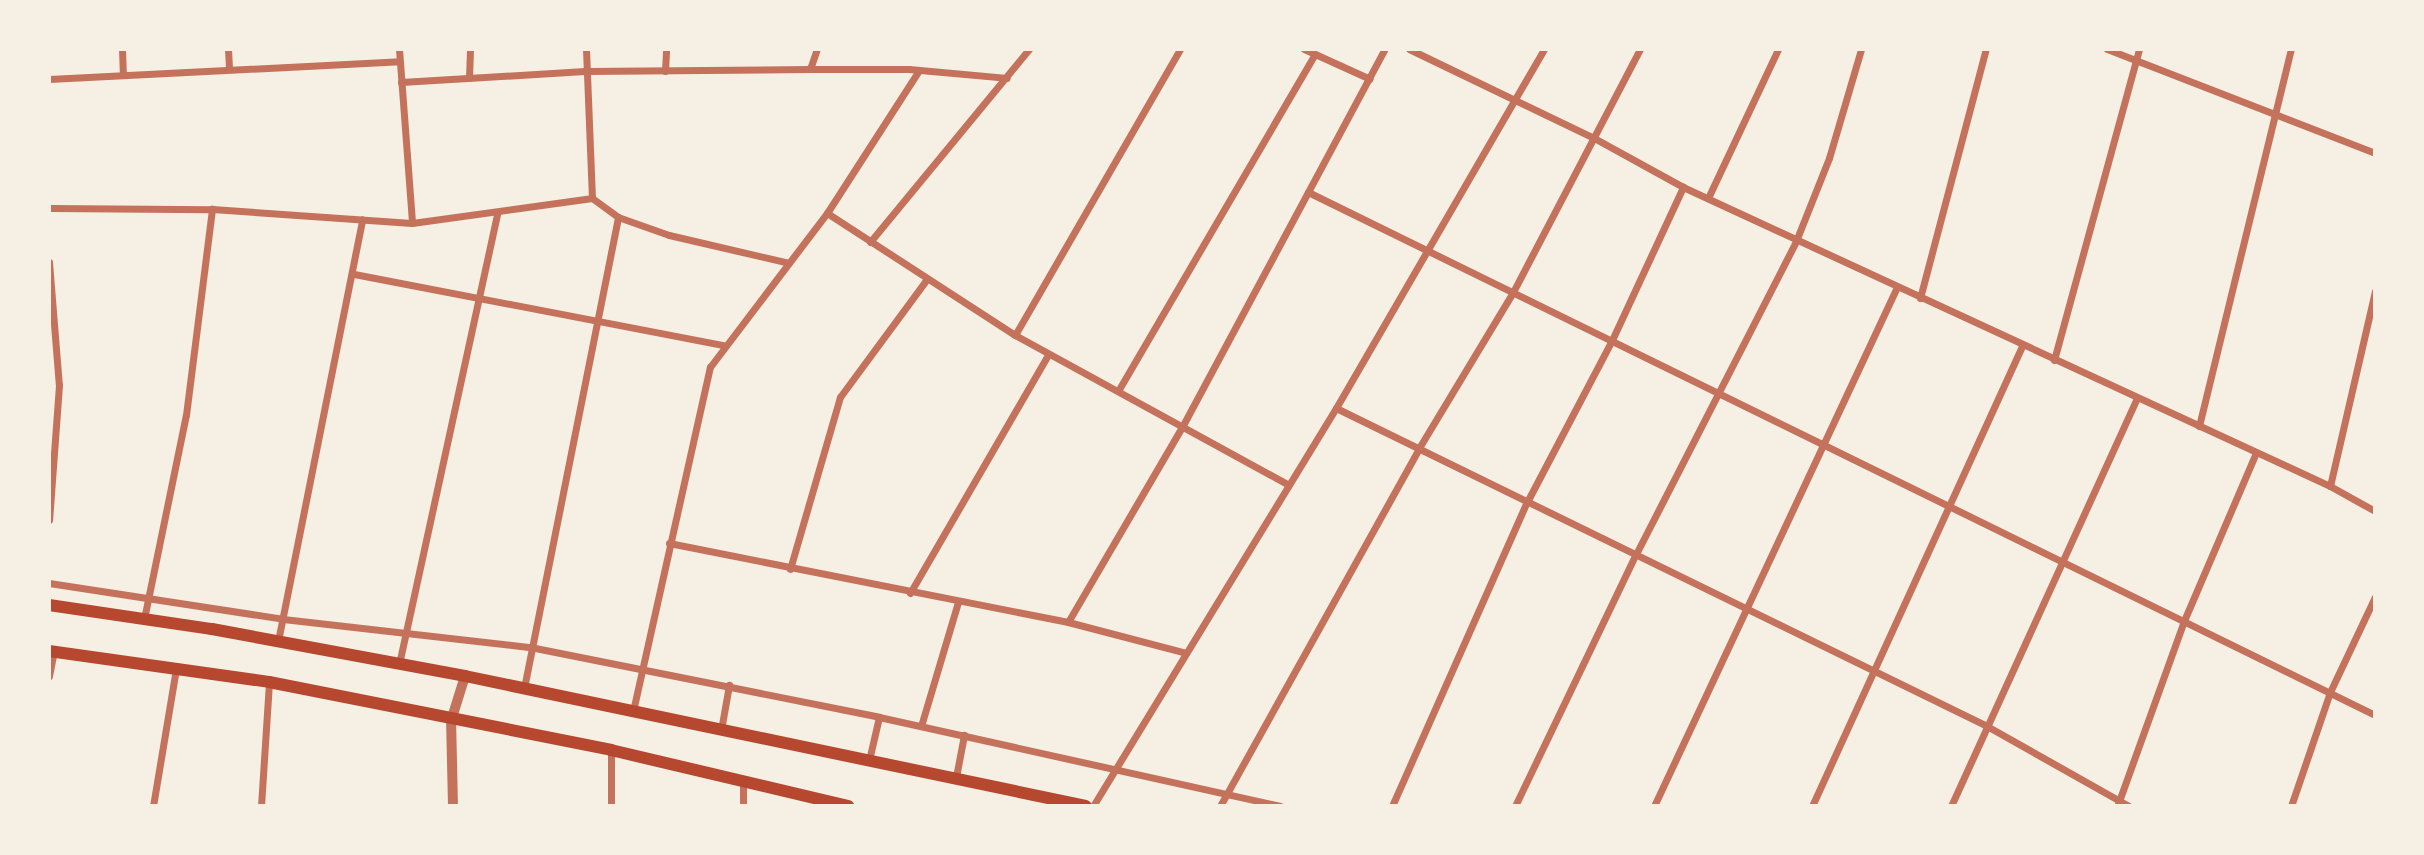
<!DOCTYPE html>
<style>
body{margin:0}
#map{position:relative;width:2424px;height:855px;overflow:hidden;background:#f6efe4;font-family:Bitter,serif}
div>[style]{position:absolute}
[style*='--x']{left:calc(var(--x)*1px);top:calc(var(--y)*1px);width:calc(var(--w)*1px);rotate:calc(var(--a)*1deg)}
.minor>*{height:7px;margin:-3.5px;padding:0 3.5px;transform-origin:3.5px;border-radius:3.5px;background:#c5725c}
.tertiary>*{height:10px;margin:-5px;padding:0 5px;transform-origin:5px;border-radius:5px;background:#c5725c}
.primary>*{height:12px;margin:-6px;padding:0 6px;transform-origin:6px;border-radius:6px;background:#b5482f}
span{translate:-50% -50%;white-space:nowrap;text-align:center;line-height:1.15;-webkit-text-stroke:7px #f6efe4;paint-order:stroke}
.frame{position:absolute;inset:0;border:51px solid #f6efe4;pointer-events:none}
</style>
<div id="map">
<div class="minor">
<i style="--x:122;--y:49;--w:24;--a:88"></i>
<i style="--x:228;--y:49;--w:19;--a:87"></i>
<i style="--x:399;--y:49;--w:174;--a:85.7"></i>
<i style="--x:586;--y:49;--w:149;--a:87.7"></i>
<i style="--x:1304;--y:49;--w:72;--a:24.4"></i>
<i style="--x:1409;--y:49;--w:205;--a:25.7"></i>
<i style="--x:1594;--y:138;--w:102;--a:28.8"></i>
<i style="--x:1683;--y:187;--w:713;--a:24.8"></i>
<i style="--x:2330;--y:486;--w:51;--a:29.1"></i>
<i style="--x:2107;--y:49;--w:287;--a:21.2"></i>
<i style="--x:810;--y:69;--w:21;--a:-71"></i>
<i style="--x:665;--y:71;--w:22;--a:-87"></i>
<i style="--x:469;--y:78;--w:29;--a:-88"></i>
<i style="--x:49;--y:79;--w:351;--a:-2.9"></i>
<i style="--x:401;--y:82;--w:184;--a:-3.4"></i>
<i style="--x:585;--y:71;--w:225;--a:-0.5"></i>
<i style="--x:810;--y:69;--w:99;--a:0"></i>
<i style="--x:909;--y:69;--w:98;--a:5.2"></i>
<i style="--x:1308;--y:192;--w:1188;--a:26.11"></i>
<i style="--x:1708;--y:198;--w:165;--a:-64.8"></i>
<i style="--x:49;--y:208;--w:163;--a:0.4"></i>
<i style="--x:212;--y:209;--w:200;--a:4"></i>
<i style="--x:412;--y:223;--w:182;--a:-7.9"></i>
<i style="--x:592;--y:198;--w:32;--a:36"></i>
<i style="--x:618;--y:217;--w:54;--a:19.4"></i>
<i style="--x:669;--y:235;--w:123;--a:13.1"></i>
<i style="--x:827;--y:213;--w:224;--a:33"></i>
<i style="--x:1015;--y:335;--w:312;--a:28.7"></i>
<i style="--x:870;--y:242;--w:250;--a:-50.5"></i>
<i style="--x:49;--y:262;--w:123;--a:85.4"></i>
<i style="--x:59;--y:385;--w:135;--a:94.2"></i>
<i style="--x:354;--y:274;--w:376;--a:10.9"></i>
<i style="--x:1920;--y:298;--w:258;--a:-75.2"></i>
<i style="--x:1015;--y:335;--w:330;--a:-60"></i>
<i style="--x:2054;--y:360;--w:322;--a:-74.7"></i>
<i style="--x:1118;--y:391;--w:390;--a:-59.7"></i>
<i style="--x:1336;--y:408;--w:722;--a:26.03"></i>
<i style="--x:1985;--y:725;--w:165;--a:29.4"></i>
<i style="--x:2199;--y:426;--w:388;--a:-76.3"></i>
<i style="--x:2330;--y:486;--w:200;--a:-77"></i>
<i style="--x:669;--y:543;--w:407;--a:11.2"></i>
<i style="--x:1068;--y:622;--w:122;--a:14.7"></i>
<i style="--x:790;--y:569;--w:179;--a:-73.8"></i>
<i style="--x:840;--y:397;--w:147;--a:-53.6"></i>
<i style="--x:49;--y:583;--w:237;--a:8.7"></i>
<i style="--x:283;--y:619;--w:249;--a:6.5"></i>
<i style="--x:530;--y:647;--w:356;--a:11.3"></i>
<i style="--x:879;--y:717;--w:411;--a:12.5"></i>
<i style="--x:910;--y:593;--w:275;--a:-59.9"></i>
<i style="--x:144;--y:619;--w:208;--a:-78.4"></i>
<i style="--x:186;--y:415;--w:208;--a:-82.8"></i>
<i style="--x:1068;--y:622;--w:226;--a:-59.7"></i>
<i style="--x:1182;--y:427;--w:429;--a:-61.8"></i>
<i style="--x:278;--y:641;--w:430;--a:-78.7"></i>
<i style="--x:399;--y:664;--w:462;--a:-77.7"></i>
<i style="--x:49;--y:676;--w:25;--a:-79"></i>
<i style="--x:524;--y:688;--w:480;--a:-78.7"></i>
<i style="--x:633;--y:711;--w:353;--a:-77.4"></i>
<i style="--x:710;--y:367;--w:193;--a:-52.8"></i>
<i style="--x:827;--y:213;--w:170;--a:-57.2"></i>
<i style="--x:921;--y:726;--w:129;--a:-73.4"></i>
<i style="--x:721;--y:730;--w:46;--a:-79.9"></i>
<i style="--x:611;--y:750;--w:56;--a:90"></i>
<i style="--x:869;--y:760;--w:44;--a:-76.9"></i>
<i style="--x:956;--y:777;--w:43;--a:-79.2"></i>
<i style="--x:2118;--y:804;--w:192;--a:-70.2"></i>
<i style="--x:2183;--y:623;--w:185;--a:-66.8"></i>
<i style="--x:153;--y:806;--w:139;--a:-80.5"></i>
<i style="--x:261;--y:806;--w:124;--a:-86.3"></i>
<i style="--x:743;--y:806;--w:22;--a:-90"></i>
<i style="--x:1093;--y:806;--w:466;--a:-58.6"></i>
<i style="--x:1336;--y:408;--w:415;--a:-59.9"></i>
<i style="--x:1220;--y:806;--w:410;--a:-60.9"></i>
<i style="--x:1419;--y:448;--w:182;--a:-58.9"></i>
<i style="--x:1513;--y:292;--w:274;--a:-62.4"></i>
<i style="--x:1392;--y:806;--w:333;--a:-66.1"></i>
<i style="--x:1527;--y:502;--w:183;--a:-62.3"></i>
<i style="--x:1612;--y:340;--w:169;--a:-65.1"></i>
<i style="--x:1515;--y:806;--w:280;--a:-64.4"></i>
<i style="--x:1636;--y:554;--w:352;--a:-62.9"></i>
<i style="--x:1796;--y:241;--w:89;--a:-68.3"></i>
<i style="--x:1829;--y:158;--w:114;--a:-73.6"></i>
<i style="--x:1654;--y:806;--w:573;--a:-64.91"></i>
<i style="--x:1812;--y:806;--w:506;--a:-65.46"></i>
<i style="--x:1951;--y:806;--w:448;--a:-65.5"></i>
<i style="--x:2291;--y:806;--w:120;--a:-71.1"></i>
<i style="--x:2330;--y:692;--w:105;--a:-64.7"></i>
</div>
<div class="tertiary">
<i style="--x:453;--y:806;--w:85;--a:-91.3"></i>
<i style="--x:451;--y:721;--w:47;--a:-72.7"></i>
</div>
<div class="primary">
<i style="--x:49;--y:605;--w:165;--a:8.4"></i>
<i style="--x:212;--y:629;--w:257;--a:10.5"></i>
<i style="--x:465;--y:676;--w:634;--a:11.82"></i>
<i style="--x:49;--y:651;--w:222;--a:8"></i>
<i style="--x:269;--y:682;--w:349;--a:11.2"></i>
<i style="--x:611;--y:750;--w:244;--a:13.3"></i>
</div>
<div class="frame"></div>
</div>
